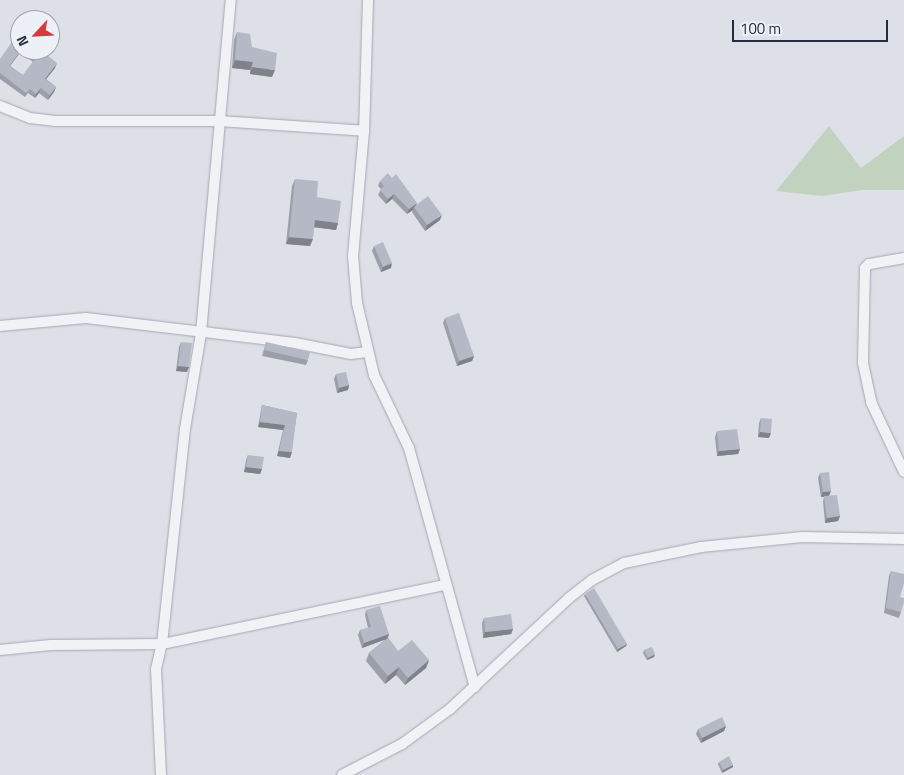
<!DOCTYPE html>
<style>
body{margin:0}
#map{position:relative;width:904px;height:775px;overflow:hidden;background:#dee0e8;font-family:"Titillium Web",sans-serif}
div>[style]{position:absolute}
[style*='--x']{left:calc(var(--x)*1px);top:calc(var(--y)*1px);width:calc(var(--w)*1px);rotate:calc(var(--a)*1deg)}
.green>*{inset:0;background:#c1d3be}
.roads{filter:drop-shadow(0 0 1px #a3a6b2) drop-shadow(0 0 1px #a3a6b2)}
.minor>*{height:10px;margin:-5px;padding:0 5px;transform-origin:5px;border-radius:5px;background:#f1f2f6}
.wall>*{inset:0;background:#9c9fa9}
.shaded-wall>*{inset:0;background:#7f828a}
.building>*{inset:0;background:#b5b9c5}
span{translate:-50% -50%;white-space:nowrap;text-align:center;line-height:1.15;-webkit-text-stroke:4px #edf0f6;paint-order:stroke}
.north{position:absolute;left:10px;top:10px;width:50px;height:50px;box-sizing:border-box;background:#edf0f6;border:1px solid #9da2ad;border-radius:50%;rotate:245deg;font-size:14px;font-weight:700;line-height:20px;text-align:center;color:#262c40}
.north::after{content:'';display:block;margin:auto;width:18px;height:22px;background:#d53b3d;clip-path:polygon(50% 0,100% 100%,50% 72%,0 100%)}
.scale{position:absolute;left:732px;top:20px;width:156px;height:22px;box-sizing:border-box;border:2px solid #262c40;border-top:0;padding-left:6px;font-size:15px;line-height:18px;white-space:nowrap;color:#262c40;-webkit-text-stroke:4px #edf0f6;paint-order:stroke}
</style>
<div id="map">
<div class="green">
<i style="clip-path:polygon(829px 126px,861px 168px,904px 136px,904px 190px,862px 190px,822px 196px,776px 191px)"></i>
</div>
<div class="roads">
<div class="minor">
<i style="--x:368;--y:0;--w:131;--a:91.7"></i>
<i style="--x:364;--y:131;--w:125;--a:95"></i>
<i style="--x:353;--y:256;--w:47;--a:85.1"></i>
<i style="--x:357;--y:303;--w:74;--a:76.7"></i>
<i style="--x:374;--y:375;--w:81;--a:64.4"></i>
<i style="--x:409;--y:448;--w:248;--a:74.6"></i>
<i style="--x:0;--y:106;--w:32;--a:22"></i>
<i style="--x:30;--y:118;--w:25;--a:7"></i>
<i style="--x:55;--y:121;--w:164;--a:0"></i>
<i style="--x:219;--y:121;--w:145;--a:3.9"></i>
<i style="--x:904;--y:258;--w:36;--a:170"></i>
<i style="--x:869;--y:264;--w:6;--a:135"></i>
<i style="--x:865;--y:268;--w:95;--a:91.2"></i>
<i style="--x:863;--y:363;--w:40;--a:78"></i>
<i style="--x:871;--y:402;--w:77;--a:64.8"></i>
<i style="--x:0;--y:326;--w:86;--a:-5.3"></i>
<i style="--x:86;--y:318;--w:210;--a:6.8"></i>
<i style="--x:295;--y:343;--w:57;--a:11.1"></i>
<i style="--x:351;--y:354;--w:16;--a:-7"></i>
<i style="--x:0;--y:650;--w:51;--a:-5.6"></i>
<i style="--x:51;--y:645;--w:111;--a:-0.5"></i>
<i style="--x:162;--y:644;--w:289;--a:-11.8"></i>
<i style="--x:161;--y:775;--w:106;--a:-92.7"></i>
<i style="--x:156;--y:669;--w:26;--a:-77"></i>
<i style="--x:162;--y:644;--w:216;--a:-83.9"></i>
<i style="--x:185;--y:429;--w:97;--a:-80.5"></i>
<i style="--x:201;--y:333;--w:334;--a:-84.9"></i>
<i style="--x:342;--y:775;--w:68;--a:-27.3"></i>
<i style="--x:402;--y:744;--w:59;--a:-36.1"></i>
<i style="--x:450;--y:709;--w:163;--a:-43"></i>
<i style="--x:569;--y:598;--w:29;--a:-38"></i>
<i style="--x:592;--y:580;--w:36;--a:-28"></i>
<i style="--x:624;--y:563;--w:79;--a:-11.7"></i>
<i style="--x:701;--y:547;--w:102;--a:-5.6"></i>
<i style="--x:803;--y:537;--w:101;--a:1.1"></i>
</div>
</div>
<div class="wall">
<i style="clip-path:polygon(237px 32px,252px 47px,272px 77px,250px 74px,250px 70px,232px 68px,234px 40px)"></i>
<i style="clip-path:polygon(30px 53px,48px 56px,55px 68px,46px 79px,56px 87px,54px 92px,48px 100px,39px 93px,35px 98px,28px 93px,25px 97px,0 79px,0 59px,23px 75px,33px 62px,28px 58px)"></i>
<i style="clip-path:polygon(295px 179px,338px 223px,336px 230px,314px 227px,310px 246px,286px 244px,292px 186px)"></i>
<i style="clip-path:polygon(380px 181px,416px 205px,440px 220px,425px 231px,412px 212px,413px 210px,407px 214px,392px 199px,386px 204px,378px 195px,381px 189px,378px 186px)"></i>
<i style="clip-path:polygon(374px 246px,391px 268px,381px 272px,372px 251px)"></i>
<i style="clip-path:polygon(445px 318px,474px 356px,472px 361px,457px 366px,443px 323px)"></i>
<i style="clip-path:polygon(181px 342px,187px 372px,176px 371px,179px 347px)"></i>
<i style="clip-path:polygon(266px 342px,308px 360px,306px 365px,262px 356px)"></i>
<i style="clip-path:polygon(336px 374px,349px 385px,348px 390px,337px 393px,334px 379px)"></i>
<i style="clip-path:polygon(262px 405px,297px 413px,290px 458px,277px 456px,283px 430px,258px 427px,261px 410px)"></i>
<i style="clip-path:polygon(761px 418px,769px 438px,758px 437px,759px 423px)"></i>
<i style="clip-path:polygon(717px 431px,740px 449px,738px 454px,717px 456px,715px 437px)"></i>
<i style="clip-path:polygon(248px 455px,262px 469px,260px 474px,244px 472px,246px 460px)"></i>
<i style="clip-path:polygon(820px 473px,829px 495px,840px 516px,838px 521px,825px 523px,823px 501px,824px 497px,821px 497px,818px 478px)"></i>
<i style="clip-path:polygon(891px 571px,901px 612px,899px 618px,884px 613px,889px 576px)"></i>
<i style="clip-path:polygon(585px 594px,627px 644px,626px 646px,617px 652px,584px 596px)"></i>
<i style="clip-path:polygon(366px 610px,389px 634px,388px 638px,398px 651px,429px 660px,426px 668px,405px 685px,396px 675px,385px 684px,366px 661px,369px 653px,386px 639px,362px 648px,358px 635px,360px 630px,368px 628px,365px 615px)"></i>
<i style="clip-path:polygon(484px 618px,513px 629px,511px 634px,483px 638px,482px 623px)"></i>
<i style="clip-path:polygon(644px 650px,654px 657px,647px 660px,643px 653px)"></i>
<i style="clip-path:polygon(726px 726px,724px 731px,701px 743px,696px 734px,698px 729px)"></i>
<i style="clip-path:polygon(719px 762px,733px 767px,722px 773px,718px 764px)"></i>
</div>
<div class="shaded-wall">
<i style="clip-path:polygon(21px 50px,22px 50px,7px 70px,9px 66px)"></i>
<i style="clip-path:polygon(235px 60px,253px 62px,250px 70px,232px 68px)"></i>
<i style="clip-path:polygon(57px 63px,55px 68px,43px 83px,45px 79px)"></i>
<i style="clip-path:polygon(252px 67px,275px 70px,272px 77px,250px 74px)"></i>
<i style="clip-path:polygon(56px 87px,54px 92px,48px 100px,50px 95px)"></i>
<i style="clip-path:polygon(41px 88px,39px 93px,35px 98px,36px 94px)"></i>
<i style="clip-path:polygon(394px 194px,392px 199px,386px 204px,388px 199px)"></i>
<i style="clip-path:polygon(417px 203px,415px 208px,414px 207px,413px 210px,407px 214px,409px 209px)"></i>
<i style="clip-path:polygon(442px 215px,440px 220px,425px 231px,427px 225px)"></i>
<i style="clip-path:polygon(315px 220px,338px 223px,336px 230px,312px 227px)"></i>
<i style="clip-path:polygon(289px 237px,313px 239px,310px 246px,286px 244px)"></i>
<i style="clip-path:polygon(392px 263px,391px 268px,381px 272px,383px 267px)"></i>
<i style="clip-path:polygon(474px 356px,472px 361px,457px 366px,459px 361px)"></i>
<i style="clip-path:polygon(178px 366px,189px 367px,187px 372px,176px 371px)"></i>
<i style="clip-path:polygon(349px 385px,348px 390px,337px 393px,339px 388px)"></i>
<i style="clip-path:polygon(260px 422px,285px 425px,283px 430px,258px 427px)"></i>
<i style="clip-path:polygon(760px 432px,771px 433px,769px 438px,758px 437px)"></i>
<i style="clip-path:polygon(740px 449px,738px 454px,717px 456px,719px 451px)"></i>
<i style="clip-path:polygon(279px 451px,292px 452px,290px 458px,277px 456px)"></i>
<i style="clip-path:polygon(246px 467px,262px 469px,260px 474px,244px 472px)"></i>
<i style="clip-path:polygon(831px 491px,829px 496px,821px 497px,823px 492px)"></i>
<i style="clip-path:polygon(840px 516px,838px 521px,825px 523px,827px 518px)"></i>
<i style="clip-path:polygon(513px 629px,511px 634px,483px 638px,485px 632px)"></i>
<i style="clip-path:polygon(389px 634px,387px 639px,362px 648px,364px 643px)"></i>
<i style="clip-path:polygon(627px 644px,626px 646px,617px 652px,618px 649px)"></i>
<i style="clip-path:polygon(655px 654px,654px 657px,647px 660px,648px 658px)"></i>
<i style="clip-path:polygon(429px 660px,426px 668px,405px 685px,408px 678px)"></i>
<i style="clip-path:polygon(399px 667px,396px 675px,385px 684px,388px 676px)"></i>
<i style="clip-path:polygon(726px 726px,724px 731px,701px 743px,702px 738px)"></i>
<i style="clip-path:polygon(733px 765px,733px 767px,722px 773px,723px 770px)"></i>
</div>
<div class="building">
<i style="clip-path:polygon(237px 32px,250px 34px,252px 47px,277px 53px,275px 70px,252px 67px,253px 62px,235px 60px)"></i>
<i style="clip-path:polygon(14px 39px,20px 43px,21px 50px,9px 66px,23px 75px,36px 58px,30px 53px,32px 50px,51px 51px,47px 55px,57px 63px,45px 79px,56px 87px,50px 95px,41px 88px,36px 94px,30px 89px,26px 93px,0 73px,0 59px)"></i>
<i style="clip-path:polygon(388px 173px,392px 178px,396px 174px,417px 203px,409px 209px,394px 194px,388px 199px,380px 190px,384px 186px,380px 181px)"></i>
<i style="clip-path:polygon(295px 179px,318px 181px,317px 197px,341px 201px,338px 223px,315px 220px,313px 239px,289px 237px)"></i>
<i style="clip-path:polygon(428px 196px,442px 215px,427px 225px,414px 207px)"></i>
<i style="clip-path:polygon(383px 242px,392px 263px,383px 267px,374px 246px)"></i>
<i style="clip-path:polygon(459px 313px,474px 356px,459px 361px,445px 318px)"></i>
<i style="clip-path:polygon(181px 342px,192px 343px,189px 367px,178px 366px)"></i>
<i style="clip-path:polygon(266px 342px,310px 352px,308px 360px,264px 350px)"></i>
<i style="clip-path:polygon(346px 372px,349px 385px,339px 388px,336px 374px)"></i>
<i style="clip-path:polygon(262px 405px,297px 413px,292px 452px,279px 451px,285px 425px,260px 422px)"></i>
<i style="clip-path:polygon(761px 418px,772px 419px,771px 433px,760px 432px)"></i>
<i style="clip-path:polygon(737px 429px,740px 449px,719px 451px,717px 431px)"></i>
<i style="clip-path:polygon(248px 455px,264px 457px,262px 469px,246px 467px)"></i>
<i style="clip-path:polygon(829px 472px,831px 491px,823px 492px,820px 473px)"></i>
<i style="clip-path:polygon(837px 495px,840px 516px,827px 518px,824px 496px)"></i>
<i style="clip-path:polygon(891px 571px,904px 574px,904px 583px,900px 597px,904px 598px,904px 602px,901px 612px,886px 608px)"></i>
<i style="clip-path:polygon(594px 588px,627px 644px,618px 649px,585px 594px)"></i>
<i style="clip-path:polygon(380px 606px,389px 634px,364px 643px,360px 630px,371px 627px,366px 610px)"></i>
<i style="clip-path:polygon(511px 614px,513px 629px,485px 632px,484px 618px)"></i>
<i style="clip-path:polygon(388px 638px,398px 651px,412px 640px,429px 660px,408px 678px,399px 667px,388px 676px,369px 653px)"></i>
<i style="clip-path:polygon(652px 647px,655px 654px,648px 658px,644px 650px)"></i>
<i style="clip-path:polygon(722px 717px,726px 726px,702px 738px,698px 729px)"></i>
<i style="clip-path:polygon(729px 756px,733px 765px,723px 770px,719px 762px)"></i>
</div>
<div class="north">N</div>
<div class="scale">100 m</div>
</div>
